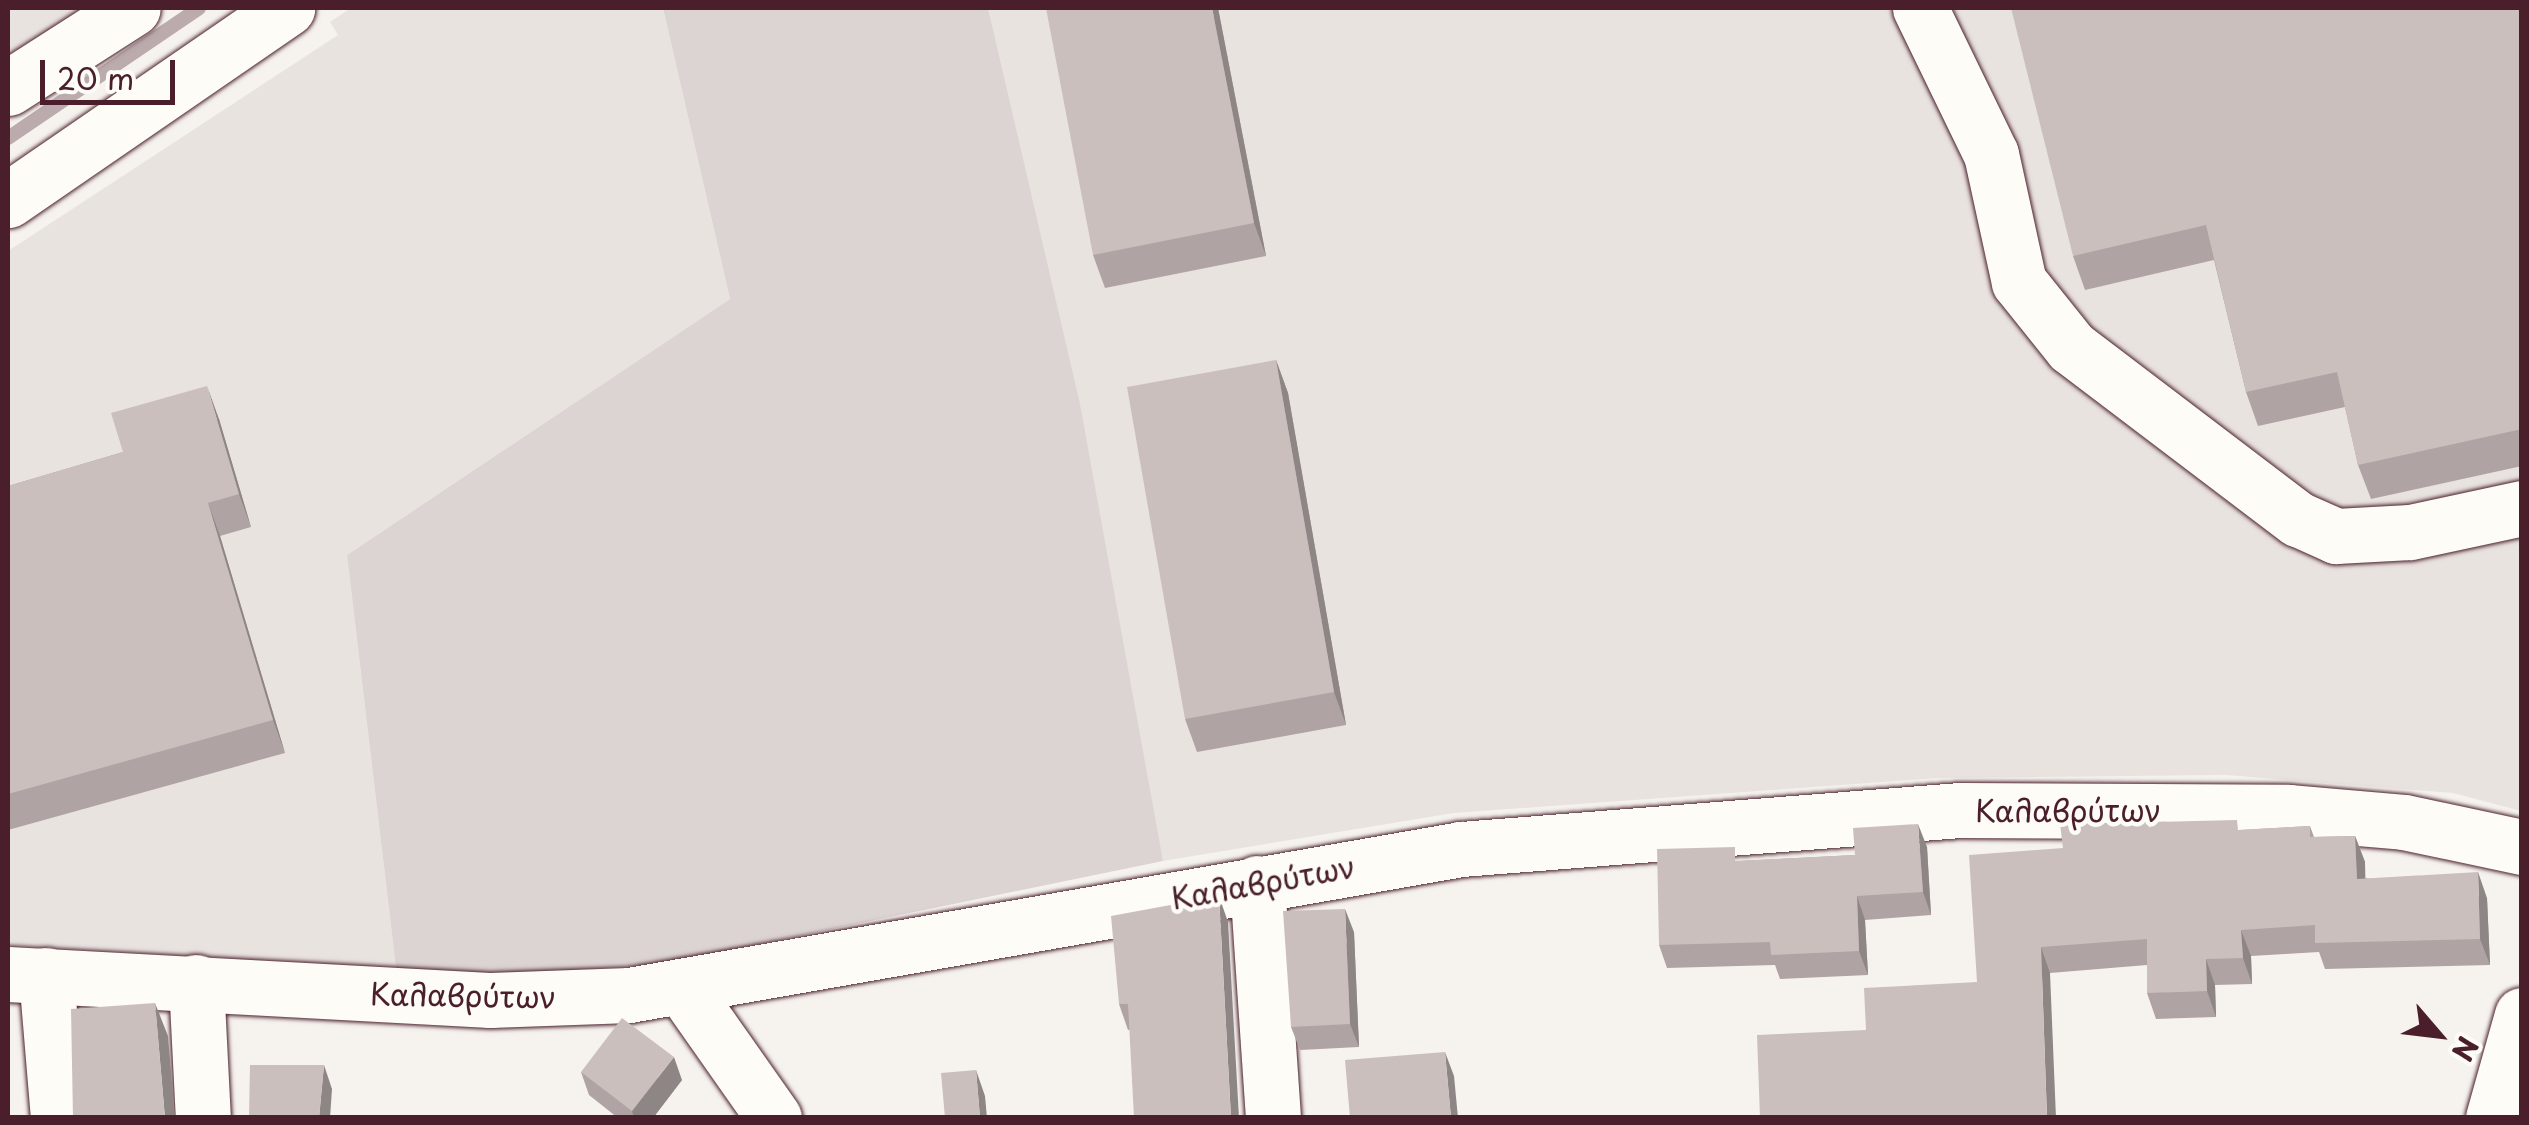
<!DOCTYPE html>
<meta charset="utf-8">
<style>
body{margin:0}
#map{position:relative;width:2529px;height:1125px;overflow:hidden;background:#f6f3ef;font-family:"Playpen Sans",sans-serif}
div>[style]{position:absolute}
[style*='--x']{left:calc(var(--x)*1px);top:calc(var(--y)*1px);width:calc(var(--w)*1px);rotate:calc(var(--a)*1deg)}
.built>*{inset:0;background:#e9e3e0}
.green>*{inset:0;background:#dcd4d2}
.stream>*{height:14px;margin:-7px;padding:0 7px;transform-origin:7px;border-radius:7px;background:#bbabac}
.roads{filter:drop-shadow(0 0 2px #4a1f2b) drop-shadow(0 0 2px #4a1f2b)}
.minor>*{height:55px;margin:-27.5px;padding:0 27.5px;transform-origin:27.5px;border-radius:27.5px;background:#fdfcf7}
.major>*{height:55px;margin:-27.5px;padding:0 27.5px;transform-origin:27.5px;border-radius:27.5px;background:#fdfcf7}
.wall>*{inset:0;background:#afa4a3}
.shaded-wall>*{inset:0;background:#8e8685}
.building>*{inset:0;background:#cbbfbe}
span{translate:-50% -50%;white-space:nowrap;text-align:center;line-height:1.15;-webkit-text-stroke:9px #fdfcf7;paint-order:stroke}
.street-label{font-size:30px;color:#4a1f2b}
.frame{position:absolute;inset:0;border:10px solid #4a1f2b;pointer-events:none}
.north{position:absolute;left:2389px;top:985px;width:100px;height:100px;-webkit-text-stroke:8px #fdfcf7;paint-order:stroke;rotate:118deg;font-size:28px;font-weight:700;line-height:40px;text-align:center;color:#4a1f2b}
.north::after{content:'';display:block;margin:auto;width:35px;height:45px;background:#4a1f2b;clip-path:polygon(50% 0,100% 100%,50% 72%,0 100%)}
.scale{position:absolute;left:40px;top:60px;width:135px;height:45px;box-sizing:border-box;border:5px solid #4a1f2b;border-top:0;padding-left:12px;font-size:30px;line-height:35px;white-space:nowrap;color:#4a1f2b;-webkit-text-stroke:8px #fdfcf7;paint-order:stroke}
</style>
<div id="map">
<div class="built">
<i style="clip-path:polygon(8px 8px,87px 8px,8px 58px)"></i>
<i style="clip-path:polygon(351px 8px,663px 8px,730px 299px,347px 555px,396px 968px,8px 945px,8px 251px,338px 35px,330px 22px)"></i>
<i style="clip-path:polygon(988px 8px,2521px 8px,2521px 811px,2453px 793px,2226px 775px,1937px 778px,1454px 813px,1163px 861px)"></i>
</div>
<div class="green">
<i style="clip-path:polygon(663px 8px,988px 8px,1080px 404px,1163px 861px,661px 964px,495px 975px,396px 968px,347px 555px,730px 299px)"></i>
</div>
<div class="stream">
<i style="--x:8;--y:138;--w:231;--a:-34.2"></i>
</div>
<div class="roads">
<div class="minor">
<i style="--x:1920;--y:8;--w:162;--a:64.1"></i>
<i style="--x:1991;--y:154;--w:131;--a:77.7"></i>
<i style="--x:2019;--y:282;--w:83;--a:51.3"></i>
<i style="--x:2071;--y:347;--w:285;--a:37.2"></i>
<i style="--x:2298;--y:519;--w:42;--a:24.1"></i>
<i style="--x:2336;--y:536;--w:74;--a:-3.1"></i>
<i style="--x:2410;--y:532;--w:115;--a:-12.1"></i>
<i style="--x:1257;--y:883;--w:236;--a:86.1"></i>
<i style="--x:8;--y:974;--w:483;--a:3.1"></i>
<i style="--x:490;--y:1000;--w:139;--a:-2.1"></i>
<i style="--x:629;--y:995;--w:845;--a:-9.95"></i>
<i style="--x:1461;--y:849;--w:501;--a:-4.47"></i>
<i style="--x:1960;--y:810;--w:328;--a:0.3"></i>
<i style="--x:2288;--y:812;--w:116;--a:4.9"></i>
<i style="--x:2404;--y:822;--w:121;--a:12"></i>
<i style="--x:46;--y:975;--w:144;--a:85.2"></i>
<i style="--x:196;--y:982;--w:136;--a:87.1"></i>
<i style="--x:682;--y:987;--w:160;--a:54.9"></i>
<i style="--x:2493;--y:1118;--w:107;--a:-74.3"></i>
</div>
<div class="major">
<i style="--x:8;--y:88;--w:148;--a:-32.6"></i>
<i style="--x:8;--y:200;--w:339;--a:-34.5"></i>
</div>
</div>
<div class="wall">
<i style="clip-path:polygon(1218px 8px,1266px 256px,1105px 288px,1093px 255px)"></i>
<i style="clip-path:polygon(2522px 8px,2522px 466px,2371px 499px,2358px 465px,2345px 407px,2258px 426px,2246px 392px,2214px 260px,2085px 290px,2073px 256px)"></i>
<i style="clip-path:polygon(1276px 360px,1288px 393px,1346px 725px,1197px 752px,1185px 719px)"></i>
<i style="clip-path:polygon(219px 419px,251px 527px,220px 536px,285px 753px,8px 830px,8px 486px,123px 452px)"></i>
<i style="clip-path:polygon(2310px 826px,2314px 837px,2355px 836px,2365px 862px,2365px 878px,2487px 898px,2490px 965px,2325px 969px,2319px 952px,2251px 956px,2252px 984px,2215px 985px,2216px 1017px,2156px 1019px,2147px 993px,2147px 965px,2050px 973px,1866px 1030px,1977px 982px,2063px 848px,2241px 830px)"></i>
<i style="clip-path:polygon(1927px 847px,1931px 915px,1865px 920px,1868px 975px,1780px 979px,1775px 965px,1667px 968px,1659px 945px,1740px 861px,1855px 855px)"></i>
<i style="clip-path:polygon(1228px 922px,1129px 1030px,1128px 1030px,1119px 1004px)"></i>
<i style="clip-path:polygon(1354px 932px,1359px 1047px,1300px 1050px,1291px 1027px)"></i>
<i style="clip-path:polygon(581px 1072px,682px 1080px,653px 1118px,618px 1118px,589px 1095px)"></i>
</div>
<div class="shaded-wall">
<i style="clip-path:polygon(1212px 8px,1218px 8px,1266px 256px,1254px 223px)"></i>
<i style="clip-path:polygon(1276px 360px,1288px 393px,1346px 725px,1334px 692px)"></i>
<i style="clip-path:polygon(207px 386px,219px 419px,251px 527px,239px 494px)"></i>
<i style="clip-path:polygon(208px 503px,220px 536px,285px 753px,273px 720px)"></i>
<i style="clip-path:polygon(1918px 824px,1927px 847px,1931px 915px,1923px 892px)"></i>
<i style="clip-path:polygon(2355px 836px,2365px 862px,2366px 905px,2357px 879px)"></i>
<i style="clip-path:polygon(2478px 872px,2487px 898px,2490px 965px,2480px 939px)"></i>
<i style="clip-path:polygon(1219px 896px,1228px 922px,1239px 1118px,1231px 1118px)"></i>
<i style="clip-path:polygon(1857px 896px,1865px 920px,1868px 975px,1859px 951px)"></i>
<i style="clip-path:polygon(1345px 909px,1354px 932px,1359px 1047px,1350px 1024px)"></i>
<i style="clip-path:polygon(2241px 930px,2251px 956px,2252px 984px,2243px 958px)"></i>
<i style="clip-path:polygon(2041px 947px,2050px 973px,2056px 1118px,2047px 1118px)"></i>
<i style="clip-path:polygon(2206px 959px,2215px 985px,2216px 1017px,2207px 991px)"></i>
<i style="clip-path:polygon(155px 1003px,168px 1036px,175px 1118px,165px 1118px)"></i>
<i style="clip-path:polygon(1445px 1052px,1454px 1076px,1458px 1118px,1451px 1118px)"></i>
<i style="clip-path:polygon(674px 1057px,682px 1080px,653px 1118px,634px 1118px,632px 1111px)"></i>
<i style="clip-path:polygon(324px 1065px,332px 1089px,330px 1118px,319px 1118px)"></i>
<i style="clip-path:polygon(976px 1070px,985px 1096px,987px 1118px,980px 1118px)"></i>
</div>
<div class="building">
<i style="clip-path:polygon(1046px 8px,1212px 8px,1254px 223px,1093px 255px)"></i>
<i style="clip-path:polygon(2011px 8px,2522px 8px,2522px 429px,2358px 465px,2337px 372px,2246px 392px,2206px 225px,2073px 256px)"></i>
<i style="clip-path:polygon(1276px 360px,1334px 692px,1185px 719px,1127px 387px)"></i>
<i style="clip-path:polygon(207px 386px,239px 494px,208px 503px,273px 720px,8px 794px,8px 486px,123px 452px,111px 413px)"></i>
<i style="clip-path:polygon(2237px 820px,2238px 830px,2310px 826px,2310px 837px,2355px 836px,2357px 879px,2478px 872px,2480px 939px,2315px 943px,2315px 925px,2241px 930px,2243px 958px,2206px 959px,2207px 991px,2147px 993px,2147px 939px,2041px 947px,2047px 1118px,1760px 1118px,1757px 1035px,1866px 1030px,1864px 988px,1977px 982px,1969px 855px,2063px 848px,2060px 824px)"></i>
<i style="clip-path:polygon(1918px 824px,1923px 892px,1857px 896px,1859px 951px,1771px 955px,1770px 942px,1659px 945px,1657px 849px,1735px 847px,1735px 861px,1855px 855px,1853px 828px)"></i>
<i style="clip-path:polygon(1219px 896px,1231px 1118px,1134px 1118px,1128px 1004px,1119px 1004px,1111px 916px)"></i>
<i style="clip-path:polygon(1345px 909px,1350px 1024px,1291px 1027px,1283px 911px)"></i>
<i style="clip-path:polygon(155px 1003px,165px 1118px,73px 1118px,71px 1009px)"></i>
<i style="clip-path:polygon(622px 1018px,674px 1057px,632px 1111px,581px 1072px)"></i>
<i style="clip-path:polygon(1445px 1052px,1451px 1118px,1350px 1118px,1345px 1060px)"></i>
<i style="clip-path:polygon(250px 1065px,324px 1065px,319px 1118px,249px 1118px)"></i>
<i style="clip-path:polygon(976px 1070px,980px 1118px,945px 1118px,941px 1073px)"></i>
</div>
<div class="street-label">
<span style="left:2068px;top:810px">Καλαβρύτων</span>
<span style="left:1263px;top:882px;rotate:-10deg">Καλαβρύτων</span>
<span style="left:463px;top:995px;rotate:1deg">Καλαβρύτων</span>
</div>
<div class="frame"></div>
<div class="north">N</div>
<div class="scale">20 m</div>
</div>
